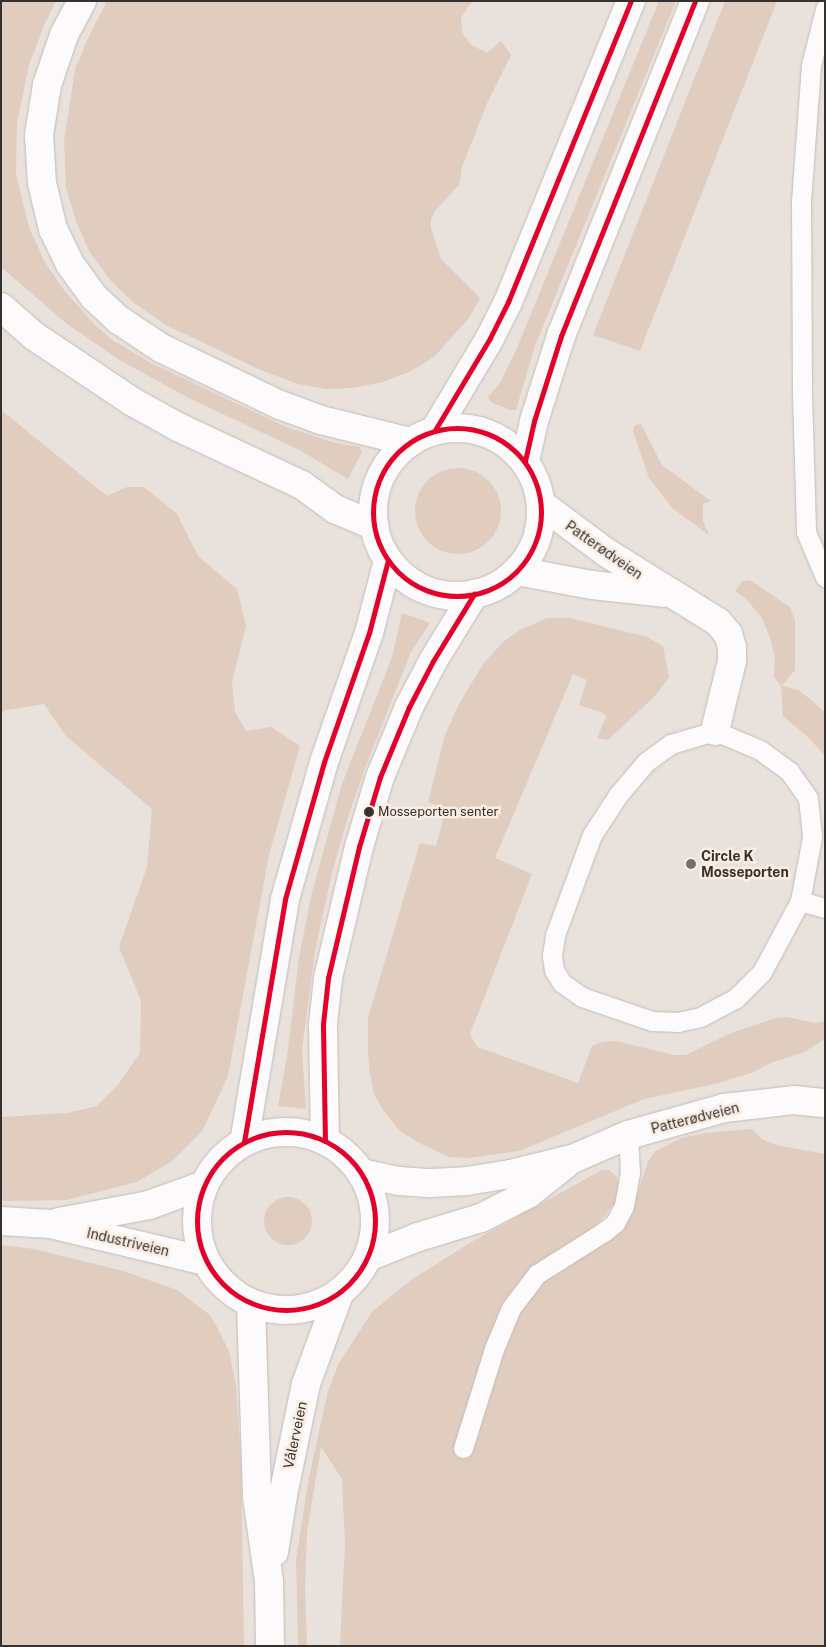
<!DOCTYPE html>
<meta charset="utf-8">
<style>
body{margin:0}
#map{position:relative;width:826px;height:1647px;overflow:hidden;background:#e8e1dc;font-family:"Public Sans",sans-serif}
div>[style]{position:absolute}
[style*='--x']{left:calc(var(--x)*1px);top:calc(var(--y)*1px);width:calc(var(--w)*1px);rotate:calc(var(--a)*1deg)}
.green>*{inset:0;background:#e0cdbf}
.round{border-radius:50%}
.roads{filter:drop-shadow(0 0 1px #c2bdb9) drop-shadow(0 0 1px #c2bdb9)}
.service>*{height:19px;margin:-9.5px;padding:0 9.5px;transform-origin:9.5px;border-radius:9.5px;background:#fcfafa}
.minor>*{height:28px;margin:-14px;padding:0 14px;transform-origin:14px;border-radius:14px;background:#fcfafa}
.primary>*{height:28px;margin:-14px;padding:0 14px;transform-origin:14px;border-radius:14px;background:#fcfafa}
.primary>.ring{margin:-14px;padding:0;box-sizing:content-box;background:none;border:28px solid #fcfafa;border-radius:50%}
.trunk>*{height:28px;margin:-14px;padding:0 14px;transform-origin:14px;border-radius:14px;background:#fcfafa}
.trunk>.ring{margin:-14px;padding:0;box-sizing:content-box;background:none;border:28px solid #fcfafa;border-radius:50%}
.motorway>*{height:28px;margin:-14px;padding:0 14px;transform-origin:14px;border-radius:14px;background:#fcfafa}
.bus-1>*{height:5px;margin:-2.5px;padding:0 2.5px;transform-origin:2.5px;border-radius:2.5px;background:#e4002b}
.bus-1>.ring{margin:-2.5px;padding:0;box-sizing:content-box;background:none;border:5px solid #e4002b;border-radius:50%}
.dots>*{width:14px;height:14px;translate:-50% -50%;box-sizing:border-box;border:2px solid #faeee4;border-radius:50%}
span{translate:-50% -50%;white-space:nowrap;text-align:center;line-height:1.15;-webkit-text-stroke:5px #faeee4;paint-order:stroke}
.bus-label{font-size:13px;color:#36312e}
.left{translate:0 -50%;text-align:left}
.street-label{font-size:14px;color:#36312e}
.poi-label{font-size:14px;color:#36312e;font-weight:700}
.frame{position:absolute;inset:0;border:2px solid #36312e;pointer-events:none}
</style>
<div id="map">
<div class="green">
<i style="clip-path:polygon(1px 1px,56px 1px,45px 23px,29px 65px,17px 123px,16px 174px,29px 227px,44px 261px,64px 290px,95px 325px,114px 341px,151px 363px,286px 427px,335px 443px,360px 447px,362px 452px,348px 479px,301px 451px,187px 397px,121px 361px,67px 324px,1px 267px)"></i>
<i style="clip-path:polygon(107px 1px,475px 1px,469px 5px,461px 18px,462px 33px,471px 45px,487px 53px,501px 41px,511px 55px,488px 101px,462px 167px,459px 185px,435px 211px,431px 220px,431px 228px,441px 259px,480px 298px,469px 318px,434px 357px,409px 372px,383px 382px,352px 388px,327px 389px,298px 384px,258px 369px,166px 325px,134px 303px,111px 281px,89px 251px,76px 221px,66px 188px,64px 141px,75px 69px,89px 36px)"></i>
<i style="clip-path:polygon(659px 1px,676px 1px,535px 346px,516px 410px,510px 410px,491px 402px,488px 397px,500px 383px,517px 348px)"></i>
<i style="clip-path:polygon(725px 1px,777px 1px,640px 351px,593px 335px)"></i>
<i style="clip-path:polygon(1px 410px,107px 496px,127px 487px,144px 487px,177px 514px,198px 556px,237px 589px,246px 626px,232px 682px,235px 712px,246px 731px,271px 727px,300px 746px,269px 855px,228px 1076px,203px 1130px,172px 1161px,137px 1182px,66px 1200px,3px 1201px,1px 1191px,1px 1117px,67px 1113px,97px 1106px,117px 1086px,140px 1053px,141px 1001px,119px 947px,147px 867px,152px 809px,66px 736px,44px 704px,6px 710px,1px 713px)"></i>
<i style="clip-path:polygon(641px 424px,662px 465px,711px 501px,703px 504px,703px 521px,709px 535px,672px 508px,649px 478px,633px 431px,635px 425px)"></i>
<i class="round" style="left:415px;top:468px;width:86px;height:86px"></i>
<i style="clip-path:polygon(750px 580px,790px 607px,795px 620px,795px 670px,782px 686px,798px 690px,814px 702px,825px 713px,825px 756px,809px 738px,783px 716px,781px 686px,774px 677px,775px 660px,771px 640px,762px 618px,747px 600px,735px 591px,742px 582px)"></i>
<i style="clip-path:polygon(402px 613px,430px 623px,411px 652px,365px 768px,348px 817px,332px 873px,315px 951px,302px 1049px,306px 1109px,278px 1106px,287px 1057px,299px 958px,311px 896px,342px 784px,392px 657px)"></i>
<i style="clip-path:polygon(547px 618px,570px 618px,647px 637px,663px 646px,669px 677px,655px 696px,608px 740px,597px 738px,606px 717px,603px 713px,579px 705px,587px 680px,573px 674px,495px 858px,532px 874px,470px 1034px,477px 1047px,578px 1083px,592px 1046px,602px 1042px,616px 1041px,674px 1055px,686px 1055px,731px 1033px,776px 1018px,787px 1017px,815px 1023px,825px 1021px,825px 1039px,804px 1052px,771px 1063px,751px 1073px,715px 1084px,644px 1099px,519px 1151px,468px 1158px,449px 1157px,417px 1142px,399px 1130px,383px 1110px,374px 1094px,370px 1074px,368px 1054px,368px 1018px,420px 843px,436px 846px,446px 809px,428px 802px,445px 735px,459px 704px,483px 664px,504px 641px,520px 630px)"></i>
<i style="clip-path:polygon(752px 1129px,762px 1139px,776px 1145px,825px 1154px,825px 1646px,340px 1646px,345px 1544px,342px 1479px,321px 1447px,307px 1532px,305px 1587px,307px 1646px,298px 1646px,296px 1560px,309px 1477px,328px 1391px,339px 1363px,372px 1312px,411px 1280px,473px 1241px,602px 1170px,609px 1170px,616px 1176px,620px 1186px,617px 1201px,594px 1228px,541px 1262px,495px 1370px,524px 1300px,547px 1276px,633px 1206px,648px 1162px,654px 1152px,681px 1138px,706px 1133px)"></i>
<i class="round" style="left:264px;top:1197px;width:48px;height:48px"></i>
<i style="clip-path:polygon(1px 1245px,34px 1249px,123px 1271px,177px 1290px,210px 1315px,218px 1329px,229px 1351px,236px 1386px,241px 1463px,244px 1646px,1px 1646px)"></i>
</div>
<div class="roads">
<div class="service">
<i style="--x:825;--y:9;--w:58;--a:104"></i>
<i style="--x:811;--y:65;--w:136;--a:94.2"></i>
<i style="--x:801;--y:201;--w:193;--a:89.7"></i>
<i style="--x:802;--y:394;--w:138;--a:88.3"></i>
<i style="--x:806;--y:532;--w:49;--a:67.1"></i>
<i style="--x:715;--y:731;--w:49;--a:22.9"></i>
<i style="--x:760;--y:750;--w:36;--a:36"></i>
<i style="--x:789;--y:771;--w:33;--a:55"></i>
<i style="--x:808;--y:798;--w:39;--a:84"></i>
<i style="--x:812;--y:837;--w:65;--a:100.6"></i>
<i style="--x:800;--y:901;--w:81;--a:118.2"></i>
<i style="--x:762;--y:972;--w:37;--a:135"></i>
<i style="--x:736;--y:998;--w:40;--a:152"></i>
<i style="--x:701;--y:1017;--w:24;--a:168"></i>
<i style="--x:678;--y:1022;--w:26;--a:-178"></i>
<i style="--x:652;--y:1021;--w:74;--a:-161.1"></i>
<i style="--x:582;--y:997;--w:24;--a:-145"></i>
<i style="--x:562;--y:983;--w:15;--a:-122"></i>
<i style="--x:554;--y:970;--w:15;--a:-98"></i>
<i style="--x:552;--y:955;--w:20;--a:-81"></i>
<i style="--x:555;--y:935;--w:107;--a:-69.7"></i>
<i style="--x:592;--y:835;--w:48;--a:-57"></i>
<i style="--x:618;--y:795;--w:43;--a:-49.7"></i>
<i style="--x:646;--y:762;--w:31;--a:-36"></i>
<i style="--x:671;--y:744;--w:46;--a:-16.5"></i>
<i style="--x:800;--y:901;--w:26;--a:16"></i>
<i style="--x:463;--y:1448;--w:104;--a:-72.6"></i>
<i style="--x:494;--y:1349;--w:44;--a:-67.5"></i>
<i style="--x:511;--y:1308;--w:43;--a:-52.6"></i>
<i style="--x:537;--y:1274;--w:80;--a:-32.3"></i>
<i style="--x:605;--y:1231;--w:13;--a:-39"></i>
<i style="--x:615;--y:1223;--w:19;--a:-62"></i>
<i style="--x:624;--y:1206;--w:34;--a:-80"></i>
<i style="--x:630;--y:1173;--w:38;--a:-93"></i>
</div>
<div class="minor">
<i style="--x:541;--y:504;--w:82;--a:36.6"></i>
<i style="--x:607;--y:553;--w:131;--a:31.9"></i>
<i style="--x:718;--y:622;--w:16;--a:50"></i>
<i style="--x:728;--y:634;--w:14;--a:73"></i>
<i style="--x:732;--y:647;--w:14;--a:90"></i>
<i style="--x:732;--y:661;--w:72;--a:103.7"></i>
<i style="--x:517;--y:571;--w:76;--a:10.6"></i>
<i style="--x:592;--y:585;--w:72;--a:6.3"></i>
<i style="--x:361;--y:1173;--w:39;--a:12"></i>
<i style="--x:399;--y:1181;--w:32;--a:4"></i>
<i style="--x:431;--y:1183;--w:36;--a:-3"></i>
<i style="--x:467;--y:1181;--w:44;--a:-9.2"></i>
<i style="--x:510;--y:1174;--w:67;--a:-13.8"></i>
<i style="--x:575;--y:1158;--w:58;--a:-23.5"></i>
<i style="--x:628;--y:1135;--w:100;--a:-15.7"></i>
<i style="--x:724;--y:1108;--w:70;--a:-6.5"></i>
<i style="--x:794;--y:1100;--w:31;--a:6"></i>
<i style="--x:1;--y:1221;--w:49;--a:3.5"></i>
<i style="--x:50;--y:1224;--w:159;--a:13.4"></i>
<i style="--x:59;--y:1222;--w:92;--a:-10.7"></i>
<i style="--x:149;--y:1205;--w:59;--a:-20"></i>
<i style="--x:368;--y:1257;--w:54;--a:-21.8"></i>
<i style="--x:418;--y:1237;--w:66;--a:-16.8"></i>
<i style="--x:481;--y:1218;--w:53;--a:-27.1"></i>
<i style="--x:528;--y:1194;--w:48;--a:-38.3"></i>
</div>
<div class="primary">
<i class="ring" style="left:197px;top:1132px;width:150px;height:150px"></i>
<i style="--x:325;--y:1141;--w:117;--a:-91"></i>
<i style="--x:323;--y:1024;--w:46;--a:-83.8"></i>
<i style="--x:328;--y:978;--w:135;--a:-76.7"></i>
<i style="--x:359;--y:847;--w:73;--a:-73.3"></i>
<i style="--x:380;--y:777;--w:76;--a:-67.5"></i>
<i style="--x:409;--y:707;--w:52;--a:-62.4"></i>
<i style="--x:433;--y:661;--w:79;--a:-58.5"></i>
<i style="--x:244;--y:1142;--w:246;--a:-80.4"></i>
<i style="--x:285;--y:899;--w:142;--a:-74.1"></i>
<i style="--x:324;--y:762;--w:137;--a:-70.8"></i>
<i style="--x:369;--y:633;--w:75;--a:-75.4"></i>
<i style="--x:251;--y:1304;--w:193;--a:88.2"></i>
<i style="--x:257;--y:1497;--w:85;--a:81.9"></i>
<i style="--x:269;--y:1581;--w:65;--a:89.1"></i>
<i style="--x:274;--y:1552;--w:58;--a:-81"></i>
<i style="--x:283;--y:1495;--w:113;--a:-78.3"></i>
<i style="--x:306;--y:1384;--w:96;--a:-69.9"></i>
</div>
<div class="trunk">
<i class="ring" style="left:373px;top:428px;width:140px;height:140px"></i>
<i style="--x:435;--y:430;--w:107;--a:-59.1"></i>
<i style="--x:490;--y:338;--w:40;--a:-63.4"></i>
<i style="--x:508;--y:302;--w:325;--a:-67.8"></i>
<i style="--x:525;--y:461;--w:41;--a:-77.3"></i>
<i style="--x:534;--y:421;--w:89;--a:-72.4"></i>
<i style="--x:561;--y:336;--w:361;--a:-68.2"></i>
</div>
<div class="motorway">
<i style="--x:82;--y:1;--w:38;--a:118"></i>
<i style="--x:64;--y:35;--w:53;--a:108.8"></i>
<i style="--x:47;--y:85;--w:51;--a:99.1"></i>
<i style="--x:39;--y:135;--w:48;--a:86.4"></i>
<i style="--x:42;--y:183;--w:47;--a:76.6"></i>
<i style="--x:53;--y:229;--w:39;--a:64"></i>
<i style="--x:70;--y:264;--w:41;--a:54"></i>
<i style="--x:94;--y:297;--w:34;--a:43"></i>
<i style="--x:119;--y:320;--w:50;--a:33.7"></i>
<i style="--x:161;--y:348;--w:132;--a:25.6"></i>
<i style="--x:280;--y:405;--w:44;--a:20.1"></i>
<i style="--x:321;--y:420;--w:92;--a:13.9"></i>
<i style="--x:1;--y:307;--w:44;--a:41.3"></i>
<i style="--x:34;--y:336;--w:119;--a:33.7"></i>
<i style="--x:133;--y:402;--w:51;--a:29.1"></i>
<i style="--x:178;--y:427;--w:137;--a:25.1"></i>
<i style="--x:302;--y:485;--w:41;--a:36"></i>
<i style="--x:335;--y:509;--w:43;--a:23"></i>
</div>
</div>
<div class="bus-1">
<i class="ring" style="left:373px;top:428px;width:163px;height:163px"></i>
<i style="--x:435;--y:430;--w:107;--a:-59.1"></i>
<i style="--x:490;--y:338;--w:40;--a:-63.4"></i>
<i style="--x:508;--y:302;--w:325;--a:-67.8"></i>
<i style="--x:525;--y:461;--w:41;--a:-77.3"></i>
<i style="--x:534;--y:421;--w:89;--a:-72.4"></i>
<i style="--x:561;--y:336;--w:361;--a:-68.2"></i>
<i class="ring" style="left:197px;top:1132px;width:173px;height:173px"></i>
<i style="--x:325;--y:1141;--w:117;--a:-91"></i>
<i style="--x:323;--y:1024;--w:46;--a:-83.8"></i>
<i style="--x:328;--y:978;--w:135;--a:-76.7"></i>
<i style="--x:359;--y:847;--w:73;--a:-73.3"></i>
<i style="--x:380;--y:777;--w:76;--a:-67.5"></i>
<i style="--x:409;--y:707;--w:52;--a:-62.4"></i>
<i style="--x:433;--y:661;--w:79;--a:-58.5"></i>
<i style="--x:244;--y:1142;--w:246;--a:-80.4"></i>
<i style="--x:285;--y:899;--w:142;--a:-74.1"></i>
<i style="--x:324;--y:762;--w:137;--a:-70.8"></i>
<i style="--x:369;--y:633;--w:75;--a:-75.4"></i>
</div>
<div class="dots">
<i style="left:369px;top:812px;background:#36312e"></i>
<i style="left:691px;top:864px;background:#746f6b"></i>
</div>
<div class="bus-label">
<span class="left" style="left:378px;top:812px">Mosseporten senter</span>
</div>
<div class="street-label">
<span style="left:604px;top:550px;rotate:35deg">Patterødveien</span>
<span style="left:695px;top:1118px;rotate:-14deg">Patterødveien</span>
<span style="left:128px;top:1242px;rotate:13deg">Industriveien</span>
<span style="left:295px;top:1435px;rotate:-78deg">Vålerveien</span>
</div>
<div class="poi-label">
<span class="left" style="left:701px;top:864px">Circle K<br>Mosseporten</span>
</div>
<div class="frame"></div>
</div>
